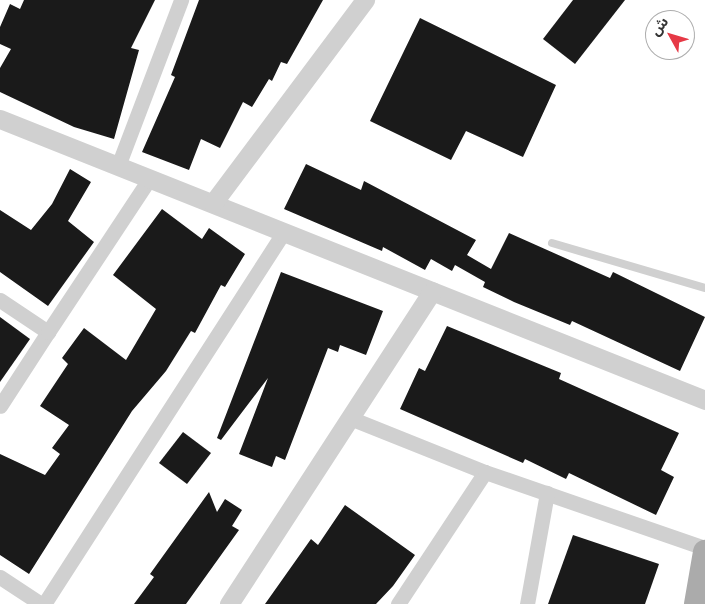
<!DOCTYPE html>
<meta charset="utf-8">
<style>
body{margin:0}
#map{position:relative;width:705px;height:604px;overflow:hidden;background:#fff;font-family:Manrope,"Noto Sans Arabic",sans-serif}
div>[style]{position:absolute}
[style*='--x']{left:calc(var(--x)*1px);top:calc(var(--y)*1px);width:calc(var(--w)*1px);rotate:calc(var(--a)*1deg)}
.building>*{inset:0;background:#1a1a1a}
.service>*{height:8px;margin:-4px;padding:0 4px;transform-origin:4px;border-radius:4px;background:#d0d0d0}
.minor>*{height:15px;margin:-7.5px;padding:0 7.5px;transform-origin:7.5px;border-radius:7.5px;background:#d0d0d0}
.tertiary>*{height:19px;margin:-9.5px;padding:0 9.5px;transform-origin:9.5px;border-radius:9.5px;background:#d0d0d0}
.primary>*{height:24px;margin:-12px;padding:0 12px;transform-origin:12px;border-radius:12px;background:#ababab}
span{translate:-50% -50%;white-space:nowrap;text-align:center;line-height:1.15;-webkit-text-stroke:5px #fff;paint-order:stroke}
.north{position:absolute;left:645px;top:10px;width:50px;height:50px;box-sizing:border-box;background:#fff;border:1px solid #adadad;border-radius:50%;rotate:309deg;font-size:14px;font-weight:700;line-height:20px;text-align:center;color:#333}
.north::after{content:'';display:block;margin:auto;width:18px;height:22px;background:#e63946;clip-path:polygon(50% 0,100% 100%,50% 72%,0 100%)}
</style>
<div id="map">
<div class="building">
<i style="clip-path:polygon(24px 0,155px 0,131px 48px,139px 50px,114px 139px,74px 127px,0 92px,0 68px,11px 49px,0 44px,0 27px,10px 4px,20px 9px)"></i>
<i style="clip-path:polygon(199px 0,323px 0,287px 64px,281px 62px,272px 81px,269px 79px,252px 107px,243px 102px,220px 148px,201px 139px,189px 170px,142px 152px,175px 77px,171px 75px)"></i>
<i style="clip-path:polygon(573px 0,625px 0,575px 64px,543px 39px)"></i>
<i style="clip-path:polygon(420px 18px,556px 85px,523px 157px,466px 131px,451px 160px,370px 121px)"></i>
<i style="clip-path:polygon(306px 164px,361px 190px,364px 181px,476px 240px,467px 255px,491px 269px,509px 233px,610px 278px,613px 272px,705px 317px,680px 371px,572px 321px,570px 325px,514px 302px,483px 287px,485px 282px,455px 265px,452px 271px,431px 259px,425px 270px,383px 247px,382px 251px,284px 209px)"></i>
<i style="clip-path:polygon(70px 169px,91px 182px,68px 221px,94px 242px,48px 306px,0 272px,0 210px,31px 230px,52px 204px)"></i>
<i style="clip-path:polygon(162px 209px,202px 239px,209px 228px,245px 254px,225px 287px,221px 285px,195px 333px,191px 331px,166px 371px,132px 411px,29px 574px,0 555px,0 454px,45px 475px,60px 454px,52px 448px,69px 425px,40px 406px,68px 364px,62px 358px,84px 328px,126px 360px,156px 309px,113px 275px)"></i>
<i style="clip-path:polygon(281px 272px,383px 311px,366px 355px,340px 345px,338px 352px,328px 348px,285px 460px,276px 456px,272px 467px,239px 454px,268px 378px,221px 440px,217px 438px)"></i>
<i style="clip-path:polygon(0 317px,30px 339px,0 382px)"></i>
<i style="clip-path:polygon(447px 326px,561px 373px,559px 379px,679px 433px,661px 470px,674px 477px,656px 515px,569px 473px,566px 479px,525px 459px,523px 463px,400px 409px,419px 368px,425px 371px)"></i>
<i style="clip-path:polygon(183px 432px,211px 453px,187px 484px,159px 463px)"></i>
<i style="clip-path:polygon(209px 492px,217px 512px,225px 499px,242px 510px,232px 526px,239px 530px,186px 604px,134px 604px,154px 577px,150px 574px)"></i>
<i style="clip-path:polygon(345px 505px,415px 555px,393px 586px,376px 604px,265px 604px,311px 539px,318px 545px)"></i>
<i style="clip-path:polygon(573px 535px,659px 564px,645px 604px,548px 604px)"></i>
</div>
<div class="service">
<i style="--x:552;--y:243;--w:159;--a:16.4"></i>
</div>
<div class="minor">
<i style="--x:118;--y:166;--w:178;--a:-69.2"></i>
<i style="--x:0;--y:300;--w:58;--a:33.7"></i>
<i style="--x:48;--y:332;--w:88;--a:123"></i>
<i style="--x:48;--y:332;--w:185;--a:-56.5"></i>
<i style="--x:350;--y:418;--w:145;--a:21.8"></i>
<i style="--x:0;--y:577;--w:49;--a:33.4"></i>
<i style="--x:44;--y:604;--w:443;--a:-57.2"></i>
<i style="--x:398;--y:604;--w:158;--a:-56.6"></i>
<i style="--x:485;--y:472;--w:233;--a:19.1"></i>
<i style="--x:527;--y:604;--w:113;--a:-79.8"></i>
</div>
<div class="tertiary">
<i style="--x:0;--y:119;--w:759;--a:21.73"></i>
<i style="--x:213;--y:203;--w:254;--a:-53.2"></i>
<i style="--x:229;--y:604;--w:373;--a:-57"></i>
</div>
<div class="primary">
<i style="--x:696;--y:604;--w:53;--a:-80.2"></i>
</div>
<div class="north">ش</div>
</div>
